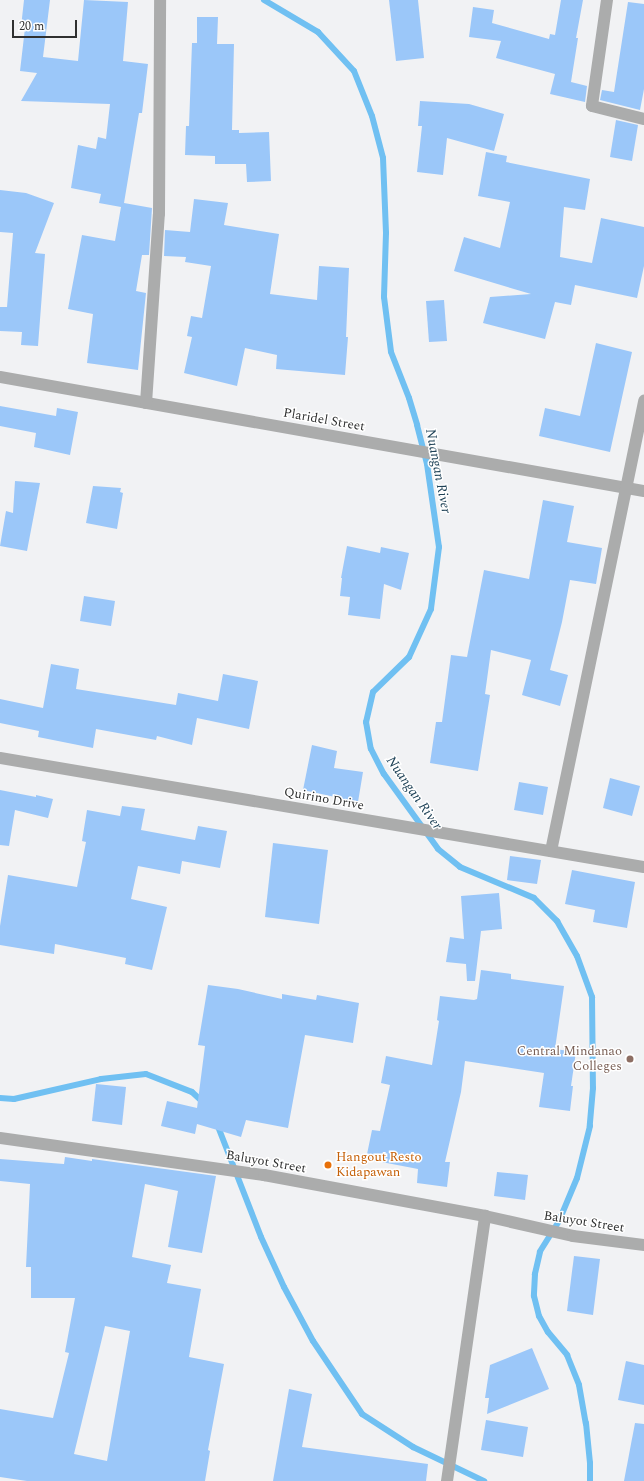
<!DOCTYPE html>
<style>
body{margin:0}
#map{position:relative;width:644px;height:1481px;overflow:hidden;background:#f1f2f4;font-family:Spectral,serif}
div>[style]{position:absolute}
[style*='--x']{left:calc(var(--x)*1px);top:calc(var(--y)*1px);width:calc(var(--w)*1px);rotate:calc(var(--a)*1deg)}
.stream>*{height:6px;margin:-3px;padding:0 3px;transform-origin:3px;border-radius:3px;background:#70c0f2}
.building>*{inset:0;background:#9bc7f9}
.street>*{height:12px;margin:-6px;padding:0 6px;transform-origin:6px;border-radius:6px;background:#abacac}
.dots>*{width:11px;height:11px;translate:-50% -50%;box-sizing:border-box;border:2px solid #fff;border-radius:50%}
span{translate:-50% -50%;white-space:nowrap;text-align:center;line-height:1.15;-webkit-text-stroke:3px #fff;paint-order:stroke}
.street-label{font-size:13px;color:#2f3030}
.education-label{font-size:13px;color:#785e54}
.right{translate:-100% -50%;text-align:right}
.food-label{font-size:13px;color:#c56008}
.left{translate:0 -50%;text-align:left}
.water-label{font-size:14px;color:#1f4257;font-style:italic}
.scale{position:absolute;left:12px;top:20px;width:65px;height:18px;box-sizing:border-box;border:2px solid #2f3030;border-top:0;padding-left:5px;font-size:12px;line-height:14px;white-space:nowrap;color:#2f3030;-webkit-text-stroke:3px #fff;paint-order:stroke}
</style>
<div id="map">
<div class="stream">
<i style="--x:264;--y:0;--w:63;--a:30.7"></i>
<i style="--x:318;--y:32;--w:53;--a:47.3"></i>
<i style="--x:354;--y:71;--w:48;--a:68.2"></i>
<i style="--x:372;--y:116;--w:43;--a:75.3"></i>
<i style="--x:383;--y:158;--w:75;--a:87.7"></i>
<i style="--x:386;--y:233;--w:64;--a:91.8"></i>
<i style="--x:384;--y:297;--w:55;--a:82.7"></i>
<i style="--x:391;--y:352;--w:49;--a:68.6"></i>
<i style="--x:409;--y:398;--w:28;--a:73"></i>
<i style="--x:417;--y:425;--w:40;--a:75.6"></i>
<i style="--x:427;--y:464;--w:84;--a:81.8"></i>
<i style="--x:439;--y:547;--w:63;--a:97.4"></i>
<i style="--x:431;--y:609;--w:53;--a:114.6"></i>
<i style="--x:409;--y:657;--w:50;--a:135.8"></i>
<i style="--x:373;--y:692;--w:31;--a:103"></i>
<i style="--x:366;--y:722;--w:27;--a:80"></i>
<i style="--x:371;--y:749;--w:28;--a:63"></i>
<i style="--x:384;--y:774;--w:92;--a:54.2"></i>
<i style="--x:438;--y:849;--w:28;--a:39"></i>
<i style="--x:460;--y:867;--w:80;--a:22.7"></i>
<i style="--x:534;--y:898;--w:33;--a:45"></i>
<i style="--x:557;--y:921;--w:40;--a:60.3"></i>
<i style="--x:577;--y:956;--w:44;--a:69.9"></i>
<i style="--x:592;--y:997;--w:91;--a:89.4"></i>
<i style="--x:593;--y:1088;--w:38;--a:95"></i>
<i style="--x:590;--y:1126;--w:54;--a:104"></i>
<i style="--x:577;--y:1178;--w:47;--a:112.7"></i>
<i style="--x:559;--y:1221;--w:36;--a:122"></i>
<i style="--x:540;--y:1252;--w:23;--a:103"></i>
<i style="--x:535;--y:1274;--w:22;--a:93"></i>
<i style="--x:534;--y:1296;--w:21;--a:76"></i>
<i style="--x:539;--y:1316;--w:18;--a:61"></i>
<i style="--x:548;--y:1332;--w:30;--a:50"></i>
<i style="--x:567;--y:1355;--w:32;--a:68"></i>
<i style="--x:579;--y:1385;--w:39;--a:80"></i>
<i style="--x:586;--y:1423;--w:40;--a:84.3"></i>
<i style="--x:590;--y:1463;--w:18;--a:90"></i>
<i style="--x:0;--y:1098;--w:14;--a:4"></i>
<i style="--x:14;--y:1099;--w:89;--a:-12.9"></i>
<i style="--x:101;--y:1079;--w:45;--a:-6.3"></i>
<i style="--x:146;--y:1074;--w:49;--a:21.4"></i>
<i style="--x:192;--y:1092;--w:16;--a:43"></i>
<i style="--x:217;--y:1124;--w:121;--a:68.7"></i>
<i style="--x:261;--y:1237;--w:55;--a:65.3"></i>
<i style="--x:284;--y:1287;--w:61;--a:61.8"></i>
<i style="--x:313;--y:1341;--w:88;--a:56.1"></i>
<i style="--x:362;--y:1414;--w:61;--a:32.9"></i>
<i style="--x:413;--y:1447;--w:79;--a:25.6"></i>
</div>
<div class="building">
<i style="clip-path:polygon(24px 0,50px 0,43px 57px,78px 61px,84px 0,128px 2px,123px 61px,148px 64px,142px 113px,139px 113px,124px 203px,152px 208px,149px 255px,142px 255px,136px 291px,146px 293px,138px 370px,87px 363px,93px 314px,68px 309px,82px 235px,115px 241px,121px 207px,99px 203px,101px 194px,71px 188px,78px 145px,96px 149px,98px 137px,106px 139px,110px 104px,21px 101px,37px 73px,20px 71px,25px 28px,21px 27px)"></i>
<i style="clip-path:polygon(389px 0,418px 0,424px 58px,396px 61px)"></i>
<i style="clip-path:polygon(561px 0,583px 0,576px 38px,578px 38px,571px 82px,587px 86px,585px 102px,550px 94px,555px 74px,496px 58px,501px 41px,469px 37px,473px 7px,494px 10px,492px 23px,549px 39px,550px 34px,555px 35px)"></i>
<i style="clip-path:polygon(628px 2px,644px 4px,644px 89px,640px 110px,600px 100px,602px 90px,614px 92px)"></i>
<i style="clip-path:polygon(197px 17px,218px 17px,217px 44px,234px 44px,232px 130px,239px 130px,239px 133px,269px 132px,271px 181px,247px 182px,246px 164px,215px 164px,215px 156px,185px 155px,186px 126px,189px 126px,192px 43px,197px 43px)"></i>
<i style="clip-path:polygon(420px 101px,469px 104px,504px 114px,494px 151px,447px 138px,443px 175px,417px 172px,422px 126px,418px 126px)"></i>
<i style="clip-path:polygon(616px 120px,638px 125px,632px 161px,610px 157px)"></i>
<i style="clip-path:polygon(486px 152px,507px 156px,506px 162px,590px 179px,585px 210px,564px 207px,560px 257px,592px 263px,601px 218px,644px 227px,644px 266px,637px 298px,575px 285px,571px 305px,555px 302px,545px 339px,483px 323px,490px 297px,531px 294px,454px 271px,464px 237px,500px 248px,510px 202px,478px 196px)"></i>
<i style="clip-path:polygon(0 190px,26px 193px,54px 203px,35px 253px,45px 254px,38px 346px,21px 345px,22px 332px,0 331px,0 307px,7px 307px,13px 233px,0 232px)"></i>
<i style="clip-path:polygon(194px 199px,228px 203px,224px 225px,279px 234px,270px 294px,317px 300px,319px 266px,349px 268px,346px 337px,348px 337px,345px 375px,276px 369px,277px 355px,245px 348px,237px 386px,184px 373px,192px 337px,187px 336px,191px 316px,202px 318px,211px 266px,185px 262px,186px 257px,164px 256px,165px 230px,190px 232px)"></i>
<i style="clip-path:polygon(444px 300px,447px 341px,429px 342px,426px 301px)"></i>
<i style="clip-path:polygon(596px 343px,632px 352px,610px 452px,539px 436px,545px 408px,580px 416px)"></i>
<i style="clip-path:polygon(0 406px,56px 416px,57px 408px,78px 412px,70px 455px,34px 447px,36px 433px,0 426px)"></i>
<i style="clip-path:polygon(15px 481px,40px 483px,27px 551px,0 546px,6px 511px,13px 513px)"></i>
<i style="clip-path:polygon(93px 486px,121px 488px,120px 492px,123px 493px,117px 529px,86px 523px)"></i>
<i style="clip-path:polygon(543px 500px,574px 506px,567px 542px,602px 548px,596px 584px,570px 580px,562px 622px,550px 670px,568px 675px,560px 706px,522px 695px,531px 660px,491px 650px,485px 694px,490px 695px,478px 771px,430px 763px,436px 722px,442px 722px,451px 655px,467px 657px,484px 570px,529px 579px)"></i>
<i style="clip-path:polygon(347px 546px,380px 553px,381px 547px,409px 553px,401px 590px,384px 584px,380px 619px,348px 615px,350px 597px,340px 596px,342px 578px,341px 578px)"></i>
<i style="clip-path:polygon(84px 596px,115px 601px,111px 626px,80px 621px)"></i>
<i style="clip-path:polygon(51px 664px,79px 669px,76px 689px,176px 705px,178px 693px,218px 701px,223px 674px,258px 681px,249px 729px,197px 718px,192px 745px,157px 736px,156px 740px,96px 729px,93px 748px,38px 737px,39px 731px,0 723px,0 699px,43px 708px)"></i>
<i style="clip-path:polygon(312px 745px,337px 751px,334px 768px,363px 772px,358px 802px,303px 790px)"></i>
<i style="clip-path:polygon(610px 778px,640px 786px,632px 816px,603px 808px)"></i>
<i style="clip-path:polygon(519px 782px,548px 787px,543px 815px,514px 810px)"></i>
<i style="clip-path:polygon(0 790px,36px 797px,36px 795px,53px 799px,48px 818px,15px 810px,9px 846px,0 845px)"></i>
<i style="clip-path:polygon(122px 806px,145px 809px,141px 830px,195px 840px,198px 826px,227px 831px,220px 868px,182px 861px,180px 874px,138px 866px,131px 899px,167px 907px,152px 970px,125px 964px,126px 958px,55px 944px,54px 954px,0 945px,0 926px,8px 875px,77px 887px,86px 842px,82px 841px,87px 810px,120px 816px)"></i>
<i style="clip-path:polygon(273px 843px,328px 850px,319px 924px,265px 917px)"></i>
<i style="clip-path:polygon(510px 856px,541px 860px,537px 884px,507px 880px)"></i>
<i style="clip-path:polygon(572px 870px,635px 882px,627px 928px,593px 922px,595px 910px,565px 904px)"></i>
<i style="clip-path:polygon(499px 893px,502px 929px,481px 931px,475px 981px,467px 981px,466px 964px,446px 962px,450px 937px,464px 939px,461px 896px)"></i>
<i style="clip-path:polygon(481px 970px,511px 974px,511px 979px,564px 986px,555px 1049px,576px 1052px,571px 1086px,573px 1086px,570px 1111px,539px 1107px,544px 1073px,465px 1061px,461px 1092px,445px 1162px,450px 1162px,447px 1187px,417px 1183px,418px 1169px,366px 1159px,372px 1130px,380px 1131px,390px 1085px,381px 1083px,386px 1056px,432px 1065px,439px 1021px,437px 1020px,440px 996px,474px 1000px,477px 999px)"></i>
<i style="clip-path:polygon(208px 985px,238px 989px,282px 999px,282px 994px,316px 1000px,317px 995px,359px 1003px,353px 1043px,305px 1035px,288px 1128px,246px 1120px,241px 1137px,197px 1124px,195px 1134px,161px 1126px,167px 1101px,197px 1108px,205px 1046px,198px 1045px)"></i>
<i style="clip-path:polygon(96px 1084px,126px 1087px,122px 1125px,92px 1121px)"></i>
<i style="clip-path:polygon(evenodd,65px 1157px,92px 1161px,92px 1159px,216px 1176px,202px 1253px,168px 1247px,178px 1191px,145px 1184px,132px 1257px,171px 1265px,167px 1283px,201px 1289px,189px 1357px,224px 1364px,208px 1450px,210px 1451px,205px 1481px,27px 1481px,0 1477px,0 1409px,53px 1418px,69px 1353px,65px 1352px,75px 1298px,31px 1298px,31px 1267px,26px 1267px,30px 1184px,0 1181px,0 1159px,64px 1164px,65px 1157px,105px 1326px,130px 1331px,107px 1461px,74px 1454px,105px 1326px)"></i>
<i style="clip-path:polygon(497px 1172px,528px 1175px,525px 1200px,494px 1196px)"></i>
<i style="clip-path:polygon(574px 1256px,600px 1259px,593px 1315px,567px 1311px)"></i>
<i style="clip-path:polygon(532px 1348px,549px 1389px,487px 1414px,489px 1398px,485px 1398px,490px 1365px)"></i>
<i style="clip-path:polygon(626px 1361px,644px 1365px,644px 1405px,618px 1400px)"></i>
<i style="clip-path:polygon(289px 1389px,312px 1394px,302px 1447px,428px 1464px,426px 1481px,273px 1481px)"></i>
<i style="clip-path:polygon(486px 1420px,528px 1427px,523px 1457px,481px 1450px)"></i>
<i style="clip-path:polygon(635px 1423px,644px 1424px,644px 1481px,624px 1481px)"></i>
</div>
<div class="street">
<i style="--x:607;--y:0;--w:107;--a:98.1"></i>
<i style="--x:592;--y:106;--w:54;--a:14"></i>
<i style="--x:0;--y:377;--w:654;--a:10.04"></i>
<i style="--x:146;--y:403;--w:189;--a:-86.1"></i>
<i style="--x:159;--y:214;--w:214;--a:-89.7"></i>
<i style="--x:0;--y:758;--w:653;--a:9.61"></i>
<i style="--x:551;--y:851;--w:460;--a:-78.3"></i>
<i style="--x:0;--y:1138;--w:267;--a:8"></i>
<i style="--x:264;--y:1175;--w:225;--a:10.5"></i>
<i style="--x:485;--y:1216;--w:90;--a:12.8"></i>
<i style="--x:573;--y:1236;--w:72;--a:7.2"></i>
<i style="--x:447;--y:1481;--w:268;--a:-81.8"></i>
</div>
<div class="dots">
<i style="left:630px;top:1059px;background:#8d6e63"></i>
<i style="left:328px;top:1165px;background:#e8710a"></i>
</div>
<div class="street-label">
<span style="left:324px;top:420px;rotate:10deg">Plaridel Street</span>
<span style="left:324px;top:799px;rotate:10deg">Quirino Drive</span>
<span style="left:266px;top:1162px;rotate:10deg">Baluyot Street</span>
<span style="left:584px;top:1222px;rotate:9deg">Baluyot Street</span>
</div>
<div class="education-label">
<span class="right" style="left:622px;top:1059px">Central Mindanao<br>Colleges</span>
</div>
<div class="food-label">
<span class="left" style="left:336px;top:1165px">Hangout Resto<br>Kidapawan</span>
</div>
<div class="water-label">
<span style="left:438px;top:471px;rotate:79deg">Nuangan River</span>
<span style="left:414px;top:793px;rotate:55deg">Nuangan River</span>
</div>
<div class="scale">20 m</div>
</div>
